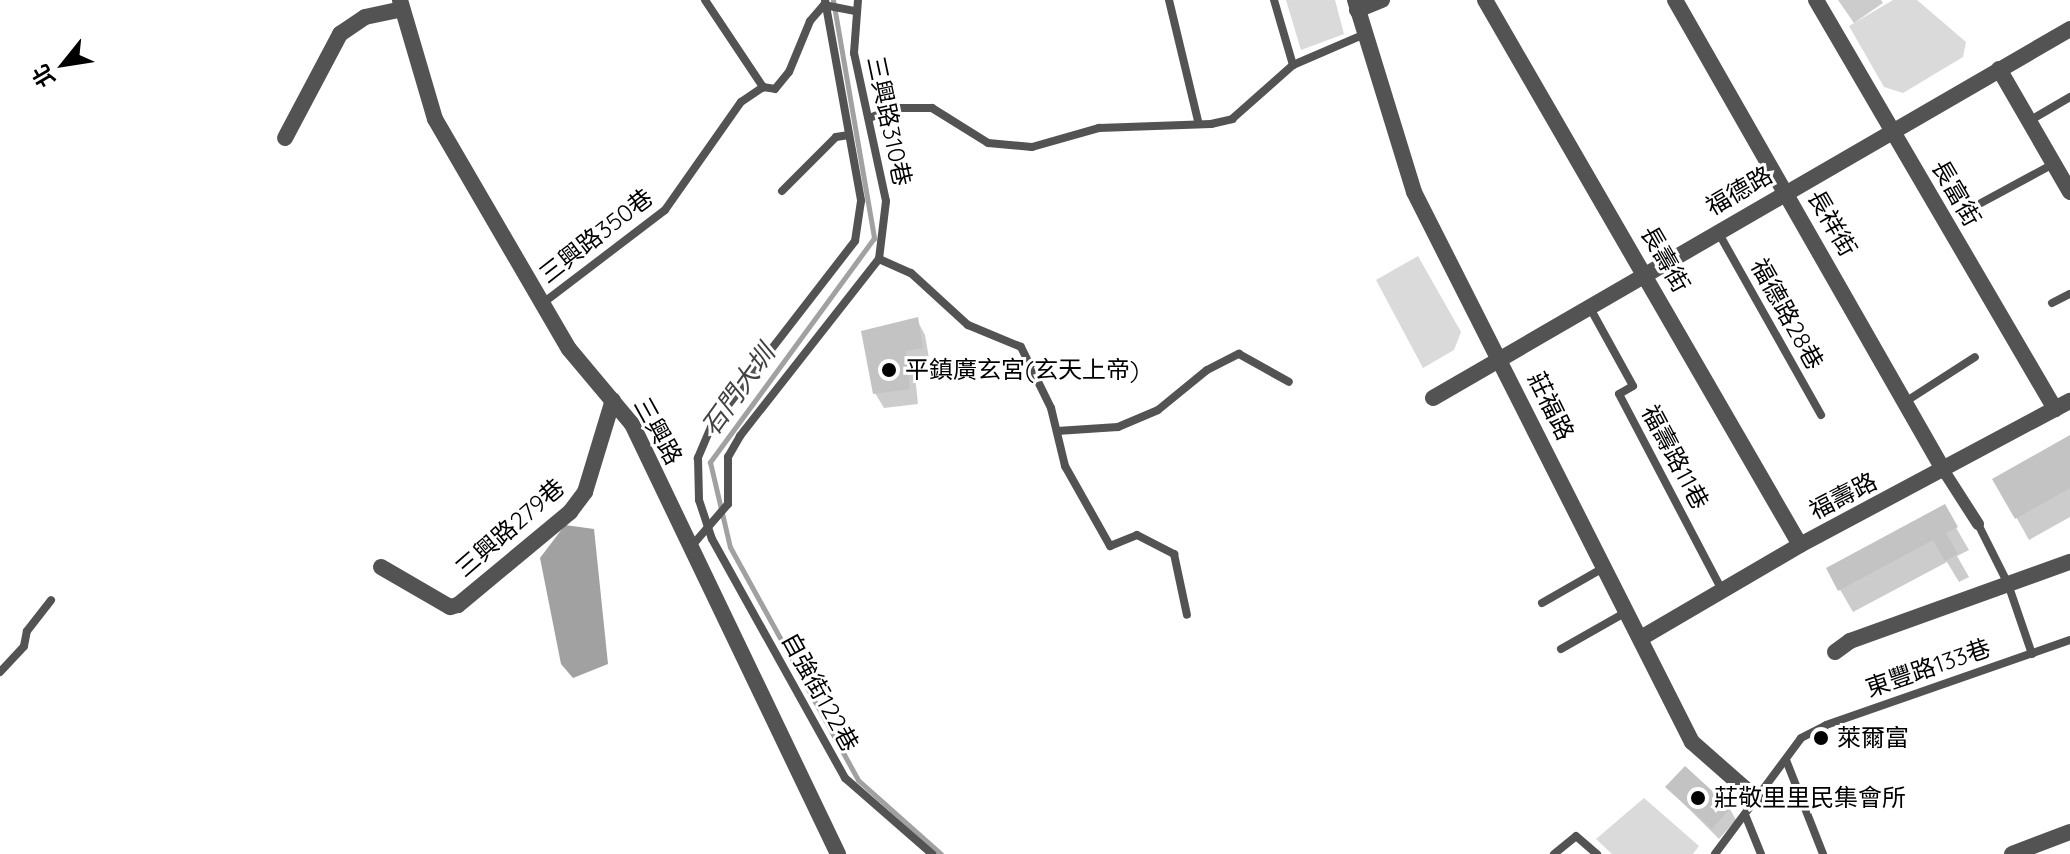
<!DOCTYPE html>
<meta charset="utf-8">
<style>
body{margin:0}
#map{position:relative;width:2070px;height:854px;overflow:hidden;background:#fff;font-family:Quicksand,"Noto Sans TC",sans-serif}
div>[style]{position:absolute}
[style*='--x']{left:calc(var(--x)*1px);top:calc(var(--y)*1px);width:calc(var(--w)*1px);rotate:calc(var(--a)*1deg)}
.green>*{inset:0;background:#dadada}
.water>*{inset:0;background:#a1a1a1}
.shadow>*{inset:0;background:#0003}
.stream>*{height:5px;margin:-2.5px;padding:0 2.5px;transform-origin:2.5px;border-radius:2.5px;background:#a1a1a1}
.building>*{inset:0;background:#c3c3c3}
.service>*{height:8px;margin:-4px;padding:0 4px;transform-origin:4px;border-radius:4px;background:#535353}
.pedestrian>*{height:12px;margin:-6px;padding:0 6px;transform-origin:6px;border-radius:6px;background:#535353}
.minor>*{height:16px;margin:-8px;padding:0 8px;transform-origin:8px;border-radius:8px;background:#535353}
.dots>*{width:22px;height:22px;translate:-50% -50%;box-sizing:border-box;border:4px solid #fff;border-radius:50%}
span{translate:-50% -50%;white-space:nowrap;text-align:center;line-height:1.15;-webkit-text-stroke:6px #fff;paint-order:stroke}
.street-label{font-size:24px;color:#000}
.poi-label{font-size:24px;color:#000}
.left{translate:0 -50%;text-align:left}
.water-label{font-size:26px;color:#424242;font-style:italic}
.north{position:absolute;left:24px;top:24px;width:80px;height:80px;-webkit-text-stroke:6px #fff;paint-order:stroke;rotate:240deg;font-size:22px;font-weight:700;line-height:32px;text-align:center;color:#000}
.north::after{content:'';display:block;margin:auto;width:28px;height:36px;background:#000;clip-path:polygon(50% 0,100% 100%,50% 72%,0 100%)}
</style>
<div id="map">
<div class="green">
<i style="clip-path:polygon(1286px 0,1335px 0,1344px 34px,1301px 50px)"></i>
<i style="clip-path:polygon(1893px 0,1917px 0,1966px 42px,1963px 57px,1903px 93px,1884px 87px,1849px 26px)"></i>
<i style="clip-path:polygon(1418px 256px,1461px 332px,1454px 350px,1423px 368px,1376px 280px)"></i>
<i style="clip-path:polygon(1644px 798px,1699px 846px,1693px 854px,1612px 854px,1596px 839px)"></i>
</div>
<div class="water">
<i style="clip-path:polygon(565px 525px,594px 529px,608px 664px,573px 678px,561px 664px,540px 558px)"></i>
</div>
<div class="shadow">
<i style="clip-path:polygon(1838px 0,1881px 0,1883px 3px,1854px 23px)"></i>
<i style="clip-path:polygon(917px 320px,925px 335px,930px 364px,914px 366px,918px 404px,884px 408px,875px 393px)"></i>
<i style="clip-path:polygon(2070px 437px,2070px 517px,2029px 540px,1995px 479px)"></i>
<i style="clip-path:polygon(1944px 507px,1969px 550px,1957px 556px,1969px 577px,1959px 582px,1947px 562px,1853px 612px,1828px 569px)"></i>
<i style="clip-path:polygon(1668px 788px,1730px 809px,1736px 820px,1719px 839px)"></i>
</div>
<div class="stream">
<i style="--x:833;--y:0;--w:242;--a:80.2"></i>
<i style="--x:874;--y:238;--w:278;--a:126.2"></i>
<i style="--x:710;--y:462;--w:87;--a:76.8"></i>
<i style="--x:730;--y:547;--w:266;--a:61.2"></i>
<i style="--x:858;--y:780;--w:111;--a:41.7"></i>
</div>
<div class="building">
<i style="clip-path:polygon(918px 317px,923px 348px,906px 351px,910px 389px,873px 394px,861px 331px)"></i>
<i style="clip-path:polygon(2070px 435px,2070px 488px,2015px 519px,1992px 479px)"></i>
<i style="clip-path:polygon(1945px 504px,1958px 527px,1946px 533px,1958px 554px,1945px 561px,1933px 540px,1838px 591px,1826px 568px)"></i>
<i style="clip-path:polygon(1685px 766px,1731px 808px,1712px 829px,1665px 787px)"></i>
</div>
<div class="service">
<i style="--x:705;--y:0;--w:105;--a:56.3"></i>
<i style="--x:825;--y:0;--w:204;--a:79.8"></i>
<i style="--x:861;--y:201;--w:40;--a:98.5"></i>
<i style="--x:855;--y:241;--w:235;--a:127.7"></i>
<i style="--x:711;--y:427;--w:34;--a:113"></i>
<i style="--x:698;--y:458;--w:42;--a:88.6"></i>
<i style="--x:699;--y:500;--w:41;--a:71.6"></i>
<i style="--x:712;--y:539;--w:274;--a:60.9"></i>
<i style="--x:845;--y:778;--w:116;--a:41.1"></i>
<i style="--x:1169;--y:0;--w:124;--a:76.5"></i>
<i style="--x:1274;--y:0;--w:68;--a:73.7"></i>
<i style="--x:869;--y:118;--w:30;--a:-20"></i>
<i style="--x:897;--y:108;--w:35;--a:0"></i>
<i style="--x:932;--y:108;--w:66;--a:32"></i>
<i style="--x:988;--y:143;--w:44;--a:5.2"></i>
<i style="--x:1032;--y:147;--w:70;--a:-15.8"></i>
<i style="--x:1099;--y:128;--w:112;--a:-2"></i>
<i style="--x:1211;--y:124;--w:22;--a:-13"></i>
<i style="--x:1232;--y:119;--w:81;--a:-41.5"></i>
<i style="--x:1293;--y:65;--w:78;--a:-23.3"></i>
<i style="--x:2029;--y:121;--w:48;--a:-30.3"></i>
<i style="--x:782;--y:191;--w:76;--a:-45"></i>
<i style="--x:836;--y:137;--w:13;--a:-9"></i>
<i style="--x:1981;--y:203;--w:82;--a:-28.4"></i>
<i style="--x:1718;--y:232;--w:210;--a:60.6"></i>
<i style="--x:879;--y:259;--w:35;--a:24"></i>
<i style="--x:911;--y:273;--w:77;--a:42.4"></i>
<i style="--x:968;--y:325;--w:57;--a:22.5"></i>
<i style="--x:1021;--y:347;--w:68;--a:63.8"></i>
<i style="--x:1051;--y:408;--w:60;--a:76.4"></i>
<i style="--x:1065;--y:466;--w:92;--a:60.6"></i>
<i style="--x:1110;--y:546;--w:29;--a:-22"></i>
<i style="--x:1137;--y:535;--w:42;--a:27.2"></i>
<i style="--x:1174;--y:554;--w:62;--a:78"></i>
<i style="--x:543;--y:303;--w:153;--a:-37.3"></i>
<i style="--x:665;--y:210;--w:132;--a:-54.9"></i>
<i style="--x:741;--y:102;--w:27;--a:-34"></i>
<i style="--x:763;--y:87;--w:12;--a:9"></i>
<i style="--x:775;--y:89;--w:22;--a:-51"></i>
<i style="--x:789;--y:72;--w:55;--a:-67.6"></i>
<i style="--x:810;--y:21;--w:21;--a:-49"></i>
<i style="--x:824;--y:5;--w:32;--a:11"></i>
<i style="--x:2052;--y:303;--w:20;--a:-27"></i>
<i style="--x:1590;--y:308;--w:89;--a:61.1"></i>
<i style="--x:1633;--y:386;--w:16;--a:150"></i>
<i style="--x:1619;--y:394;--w:221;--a:62.3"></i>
<i style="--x:1905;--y:402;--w:83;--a:-32.7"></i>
<i style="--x:1057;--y:431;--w:61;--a:-3.8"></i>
<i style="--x:1118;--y:427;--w:43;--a:-23"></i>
<i style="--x:1158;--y:410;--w:63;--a:-39.2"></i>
<i style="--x:1207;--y:370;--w:36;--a:-27"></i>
<i style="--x:1239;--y:354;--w:57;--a:29.2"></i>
<i style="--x:1978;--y:524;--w:67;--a:63.4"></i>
<i style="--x:2008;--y:584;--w:74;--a:71.1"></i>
<i style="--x:690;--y:548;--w:58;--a:-49.2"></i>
<i style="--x:728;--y:504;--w:47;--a:-90"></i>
<i style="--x:728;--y:457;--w:24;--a:-60"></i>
<i style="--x:740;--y:436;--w:225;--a:-51.9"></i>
<i style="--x:879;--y:259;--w:58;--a:-83.1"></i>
<i style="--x:886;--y:201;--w:151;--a:-102.2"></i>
<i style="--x:854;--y:53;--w:53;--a:-85.7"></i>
<i style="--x:1542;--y:603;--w:70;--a:-29.8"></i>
<i style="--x:1561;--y:649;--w:75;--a:-29.6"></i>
<i style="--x:0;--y:672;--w:35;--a:-47"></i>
<i style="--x:24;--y:646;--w:15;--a:-79"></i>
<i style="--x:27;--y:631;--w:39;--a:-52"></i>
<i style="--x:1786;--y:760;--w:101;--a:68.5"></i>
<i style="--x:1746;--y:817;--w:40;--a:68"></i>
<i style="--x:1554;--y:854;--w:28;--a:-39"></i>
<i style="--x:1576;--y:836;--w:28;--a:41"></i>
<i style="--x:1715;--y:854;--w:144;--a:-53.4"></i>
<i style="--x:1801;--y:738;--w:28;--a:-27"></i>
<i style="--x:1826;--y:725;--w:258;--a:-19.2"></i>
</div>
<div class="pedestrian">
<i style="--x:1944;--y:471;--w:63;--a:57.3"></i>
</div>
<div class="minor">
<i style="--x:400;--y:0;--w:124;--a:73.6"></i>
<i style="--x:435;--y:119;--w:266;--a:59.8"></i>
<i style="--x:569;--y:349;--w:98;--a:50"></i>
<i style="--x:632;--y:424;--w:477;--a:64.4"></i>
<i style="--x:1355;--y:0;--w:201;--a:72.9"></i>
<i style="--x:1414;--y:192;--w:616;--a:63.19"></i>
<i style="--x:1692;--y:742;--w:89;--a:41.4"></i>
<i style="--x:1485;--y:0;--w:629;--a:59.97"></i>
<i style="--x:1675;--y:0;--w:542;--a:60.27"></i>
<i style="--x:1816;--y:0;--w:474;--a:59.7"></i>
<i style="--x:1357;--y:10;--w:27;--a:-22"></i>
<i style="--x:1999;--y:69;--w:142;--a:60"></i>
<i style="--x:285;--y:138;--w:118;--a:-62.1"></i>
<i style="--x:340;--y:34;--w:30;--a:-34"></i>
<i style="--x:365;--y:17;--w:38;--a:-12"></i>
<i style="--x:1433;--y:398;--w:736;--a:-30.08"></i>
<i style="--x:381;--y:567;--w:80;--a:30.1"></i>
<i style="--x:450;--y:607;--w:8;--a:-14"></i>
<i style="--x:458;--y:605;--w:146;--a:-39.7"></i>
<i style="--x:570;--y:512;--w:25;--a:-53"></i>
<i style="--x:585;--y:492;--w:96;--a:-73.1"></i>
<i style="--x:1641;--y:638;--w:184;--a:-30.3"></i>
<i style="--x:1800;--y:545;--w:306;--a:-28.1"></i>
<i style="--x:1835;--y:652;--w:19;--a:-36"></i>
<i style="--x:1850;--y:641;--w:234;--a:-19.8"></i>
<i style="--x:2012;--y:854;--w:62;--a:-20.8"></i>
</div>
<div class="dots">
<i style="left:889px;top:370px;background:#000"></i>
<i style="left:1821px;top:738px;background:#000"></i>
<i style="left:1698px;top:798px;background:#000"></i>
</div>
<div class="street-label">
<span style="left:889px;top:121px;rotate:78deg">三興路310巷</span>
<span style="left:1739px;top:191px;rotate:-30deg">福德路</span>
<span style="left:1956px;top:193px;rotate:60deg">長富街</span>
<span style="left:1832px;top:223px;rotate:60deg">長祥街</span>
<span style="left:596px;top:236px;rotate:-38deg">三興路350巷</span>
<span style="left:1665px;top:259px;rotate:60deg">長壽街</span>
<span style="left:1787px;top:314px;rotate:61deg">福德路28巷</span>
<span style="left:1551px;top:406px;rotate:64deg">莊福路</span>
<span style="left:658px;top:431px;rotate:61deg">三興路</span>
<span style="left:1675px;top:457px;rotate:62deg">福壽路11巷</span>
<span style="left:1843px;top:496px;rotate:-27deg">福壽路</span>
<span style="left:510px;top:528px;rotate:-41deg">三興路279巷</span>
<span style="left:1928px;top:668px;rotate:-19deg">東豐路133巷</span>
<span style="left:820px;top:692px;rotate:61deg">自強街122巷</span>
</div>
<div class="poi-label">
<span class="left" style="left:905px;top:370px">平鎮廣玄宮(玄天上帝)</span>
<span class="left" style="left:1837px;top:738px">萊爾富</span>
<span class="left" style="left:1714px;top:798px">莊敬里里民集會所</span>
</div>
<div class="water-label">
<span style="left:738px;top:390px;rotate:-54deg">石門大圳</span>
</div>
<div class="north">北</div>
</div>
